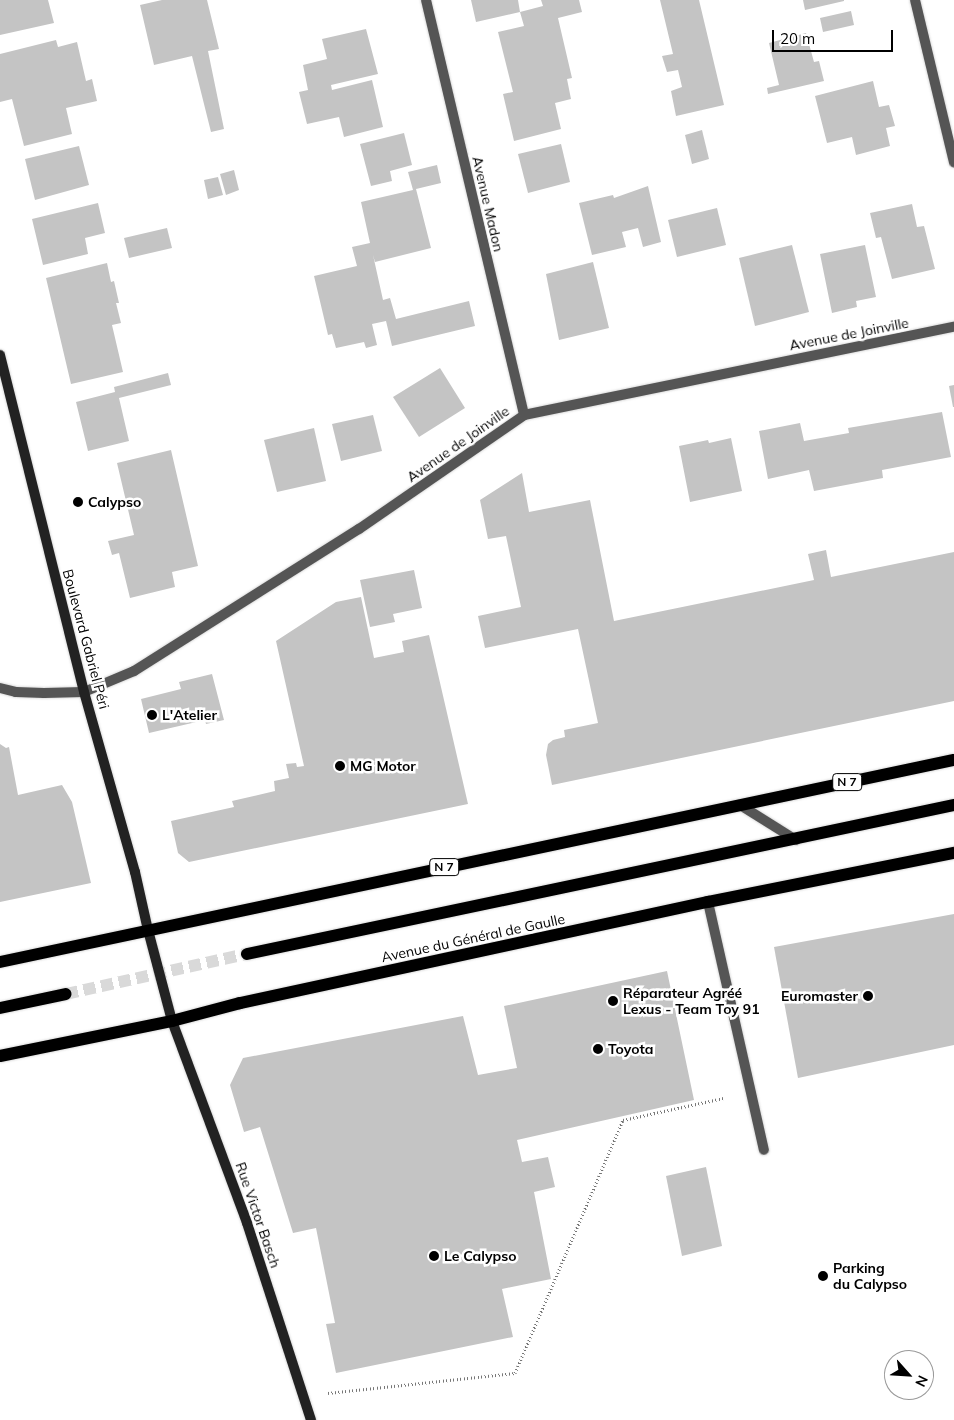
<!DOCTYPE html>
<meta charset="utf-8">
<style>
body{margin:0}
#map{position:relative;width:954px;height:1420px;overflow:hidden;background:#fff;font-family:Mulish,sans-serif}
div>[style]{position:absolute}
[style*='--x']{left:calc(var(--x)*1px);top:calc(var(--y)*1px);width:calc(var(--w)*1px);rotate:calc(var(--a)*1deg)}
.building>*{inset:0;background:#c4c4c4}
.primary-tunnel>*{height:12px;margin-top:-6px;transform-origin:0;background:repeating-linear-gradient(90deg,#d9d9d9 0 12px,transparent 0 18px)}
.path>*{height:3px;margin-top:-1.5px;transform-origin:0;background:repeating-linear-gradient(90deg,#777 0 1px,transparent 0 3.5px)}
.roads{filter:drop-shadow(0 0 1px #dbdbdb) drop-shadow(0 0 1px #dbdbdb)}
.service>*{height:10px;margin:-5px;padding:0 5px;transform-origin:5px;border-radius:5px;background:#555}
.minor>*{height:10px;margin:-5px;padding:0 5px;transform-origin:5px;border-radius:5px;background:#555}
.secondary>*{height:10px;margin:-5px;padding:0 5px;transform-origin:5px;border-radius:5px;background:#222}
.primary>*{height:12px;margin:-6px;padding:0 6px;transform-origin:6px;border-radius:6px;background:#000}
.dots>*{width:14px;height:14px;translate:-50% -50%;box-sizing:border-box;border:2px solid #fff;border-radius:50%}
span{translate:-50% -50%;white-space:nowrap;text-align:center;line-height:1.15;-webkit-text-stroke:5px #fff;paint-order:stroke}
.shield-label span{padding:1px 4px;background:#fff;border:1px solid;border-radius:4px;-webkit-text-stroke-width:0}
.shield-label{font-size:12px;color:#000;font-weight:700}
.street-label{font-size:14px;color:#000}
.poi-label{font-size:14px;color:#000;font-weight:700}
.left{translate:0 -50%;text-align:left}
.right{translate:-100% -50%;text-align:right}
.north{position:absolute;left:884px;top:1350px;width:50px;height:50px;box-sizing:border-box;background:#fff;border:1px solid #999;border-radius:50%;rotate:116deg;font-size:14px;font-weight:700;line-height:20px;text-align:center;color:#000}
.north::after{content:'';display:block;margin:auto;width:18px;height:22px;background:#000;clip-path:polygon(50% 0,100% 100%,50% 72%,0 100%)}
.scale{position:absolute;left:772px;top:30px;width:121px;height:22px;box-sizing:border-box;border:2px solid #000;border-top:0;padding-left:6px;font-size:15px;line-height:18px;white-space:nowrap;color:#000;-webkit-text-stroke:4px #fff;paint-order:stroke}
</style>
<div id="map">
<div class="building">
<i style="clip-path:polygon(0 0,48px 0,54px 23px,0 35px)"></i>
<i style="clip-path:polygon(162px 0,207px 0,219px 49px,208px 51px,224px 129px,211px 132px,192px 56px,154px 65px,140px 5px)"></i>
<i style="clip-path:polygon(471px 0,518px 0,520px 12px,543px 6px,541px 0,579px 0,582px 12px,558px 18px,572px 78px,567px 79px,571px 99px,555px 103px,561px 129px,514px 141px,503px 94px,513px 92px,498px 32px,524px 26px,520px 12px,476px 22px)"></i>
<i style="clip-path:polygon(660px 0,699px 0,724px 105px,676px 116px,671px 91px,682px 87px,678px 70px,667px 72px,662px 56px,673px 54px)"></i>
<i style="clip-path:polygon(803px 0,844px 0,844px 1px,805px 10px)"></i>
<i style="clip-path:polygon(851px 11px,854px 25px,823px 32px,820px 18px)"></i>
<i style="clip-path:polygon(366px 29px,378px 74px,331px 85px,332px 90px,372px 80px,383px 127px,344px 137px,339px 117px,307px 124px,299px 92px,308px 90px,303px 65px,327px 59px,322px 39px)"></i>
<i style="clip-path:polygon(806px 33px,814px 62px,819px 61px,824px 81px,768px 94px,767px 88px,779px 85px,769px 43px)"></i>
<i style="clip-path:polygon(56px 40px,58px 47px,77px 42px,86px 81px,92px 79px,97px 101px,66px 108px,72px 134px,24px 146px,12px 99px,0 102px,0 54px)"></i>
<i style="clip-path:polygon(873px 81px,879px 107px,889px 105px,895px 126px,886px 128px,890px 146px,856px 155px,852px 137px,827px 143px,815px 96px)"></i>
<i style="clip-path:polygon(702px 130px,709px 159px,692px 164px,685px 135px)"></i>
<i style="clip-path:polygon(404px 133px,412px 165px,390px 171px,392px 181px,371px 186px,360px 144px)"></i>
<i style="clip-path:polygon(561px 144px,570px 182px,528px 193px,518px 154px)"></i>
<i style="clip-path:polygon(79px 146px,89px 185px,35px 200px,25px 159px)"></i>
<i style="clip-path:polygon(437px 165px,441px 183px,416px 189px,431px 248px,375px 262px,373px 255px,383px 300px,390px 298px,396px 319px,469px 301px,475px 326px,392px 346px,386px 321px,372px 324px,377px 345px,366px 348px,364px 342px,336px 348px,332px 334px,328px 335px,314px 276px,357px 266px,352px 247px,370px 243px,361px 202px,413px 190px,408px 172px)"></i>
<i style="clip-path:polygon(234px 170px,239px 190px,226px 195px,220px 174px)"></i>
<i style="clip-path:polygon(218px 177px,223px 195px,208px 199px,204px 180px)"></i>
<i style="clip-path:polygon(648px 186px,661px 242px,643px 247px,638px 228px,622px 232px,626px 247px,592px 255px,579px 203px,613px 195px,614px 198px)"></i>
<i style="clip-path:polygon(98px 203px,105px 233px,85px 238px,88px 254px,43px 265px,32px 219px)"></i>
<i style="clip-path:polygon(912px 204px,917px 227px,924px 226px,935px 269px,892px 279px,881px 237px,876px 238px,870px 213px)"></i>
<i style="clip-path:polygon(717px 208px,726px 245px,677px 257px,668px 220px)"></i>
<i style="clip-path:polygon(167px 228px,172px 248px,129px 258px,124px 238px)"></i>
<i style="clip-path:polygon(792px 245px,809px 312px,755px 326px,739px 258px)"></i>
<i style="clip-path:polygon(865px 245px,876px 297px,856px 301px,857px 307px,832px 313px,820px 254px)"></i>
<i style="clip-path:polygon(593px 262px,609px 328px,559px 340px,546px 274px)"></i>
<i style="clip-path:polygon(107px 263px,111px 282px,114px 281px,119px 303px,116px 303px,121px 323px,112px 325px,123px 372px,71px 384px,46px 278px)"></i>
<i style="clip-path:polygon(440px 368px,465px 408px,419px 437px,393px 397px)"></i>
<i style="clip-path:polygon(168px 373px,171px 385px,119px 398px,129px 441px,88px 451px,76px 402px,115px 392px,114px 387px)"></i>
<i style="clip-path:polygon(954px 385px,954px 407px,953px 407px,949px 386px)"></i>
<i style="clip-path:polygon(942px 412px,951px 457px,882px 470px,883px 478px,814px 491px,809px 470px,768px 479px,759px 431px,800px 423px,804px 441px,849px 433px,848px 428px)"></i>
<i style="clip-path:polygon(373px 415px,382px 451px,341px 461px,332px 424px)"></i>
<i style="clip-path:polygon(314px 428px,326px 481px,277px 492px,264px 440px)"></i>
<i style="clip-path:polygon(731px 438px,742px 491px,690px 502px,679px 446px,708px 440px,709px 443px)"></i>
<i style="clip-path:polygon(171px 450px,198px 566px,172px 572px,175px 587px,130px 598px,119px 553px,112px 555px,108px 541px,134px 535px,117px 463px)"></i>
<i style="clip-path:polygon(522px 473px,529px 512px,590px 500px,614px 621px,814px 580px,808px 554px,826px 550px,831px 577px,954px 552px,954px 701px,552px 785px,546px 755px,548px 744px,553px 740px,565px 737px,564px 730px,598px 723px,578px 629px,485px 648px,478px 616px,521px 607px,506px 536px,488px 539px,480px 500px)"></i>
<i style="clip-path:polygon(414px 570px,422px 608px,393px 614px,395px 622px,370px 627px,360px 580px)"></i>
<i style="clip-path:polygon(361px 597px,374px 658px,404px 652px,402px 641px,429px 635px,468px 804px,189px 862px,178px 853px,171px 821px,234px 807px,232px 801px,275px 791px,274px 781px,289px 778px,286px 764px,296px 763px,297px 767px,304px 766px,276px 641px,336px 602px)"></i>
<i style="clip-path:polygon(212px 674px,224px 720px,206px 724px,205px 720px,149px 733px,141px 699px,181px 689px,179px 682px)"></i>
<i style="clip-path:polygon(0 744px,6px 748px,9px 747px,18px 795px,62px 785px,72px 802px,91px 883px,0 902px)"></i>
<i style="clip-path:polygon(954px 914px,954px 1045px,798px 1078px,774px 947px)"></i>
<i style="clip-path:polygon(667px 971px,694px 1100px,517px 1140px,522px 1162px,548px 1157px,555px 1187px,534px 1192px,551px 1279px,502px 1289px,513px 1337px,336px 1373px,326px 1324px,335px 1323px,316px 1228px,293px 1233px,260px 1127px,244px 1132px,230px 1085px,243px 1058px,463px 1016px,478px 1075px,517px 1068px,504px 1006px)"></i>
<i style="clip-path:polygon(706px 1167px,722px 1246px,682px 1256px,666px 1176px)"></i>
</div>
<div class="primary-tunnel">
<i style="--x:66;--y:994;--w:185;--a:-12.5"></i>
</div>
<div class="path">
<i style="--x:328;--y:1393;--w:188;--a:-6.1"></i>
<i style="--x:515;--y:1373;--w:275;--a:-66.9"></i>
<i style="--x:623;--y:1120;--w:103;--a:-12.3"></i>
</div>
<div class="roads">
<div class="service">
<i style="--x:740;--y:805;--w:66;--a:32"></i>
<i style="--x:708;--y:902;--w:254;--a:77.3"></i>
</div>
<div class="minor">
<i style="--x:426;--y:0;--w:426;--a:76.7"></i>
<i style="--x:915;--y:0;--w:167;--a:76.5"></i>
<i style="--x:0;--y:688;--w:16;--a:14"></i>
<i style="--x:16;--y:692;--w:28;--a:2"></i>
<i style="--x:44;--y:693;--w:40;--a:-1.4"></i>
<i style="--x:84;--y:692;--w:54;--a:-22.8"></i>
<i style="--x:134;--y:671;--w:266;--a:-32.3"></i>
<i style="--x:359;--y:529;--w:201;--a:-34.6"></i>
<i style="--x:524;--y:415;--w:439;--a:-11.6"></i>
</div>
<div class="secondary">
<i style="--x:0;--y:355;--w:347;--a:76"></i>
<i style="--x:84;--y:692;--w:187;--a:74.2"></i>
<i style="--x:135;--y:872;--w:59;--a:77.4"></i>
<i style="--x:148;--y:930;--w:94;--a:75.2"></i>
<i style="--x:172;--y:1021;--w:215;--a:69.6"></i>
<i style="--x:247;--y:1223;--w:207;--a:72"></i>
</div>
<div class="primary">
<i style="--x:247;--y:954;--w:723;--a:-11.9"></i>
<i style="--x:0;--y:962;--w:975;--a:-11.96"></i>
<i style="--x:0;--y:1008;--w:67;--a:-12"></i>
<i style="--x:0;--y:1056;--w:176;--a:-11.5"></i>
<i style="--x:172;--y:1021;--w:70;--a:-14.8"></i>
<i style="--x:240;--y:1003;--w:479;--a:-12.2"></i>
<i style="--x:708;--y:902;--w:251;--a:-11.3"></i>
</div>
</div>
<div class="dots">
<i style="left:78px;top:502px;background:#000"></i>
<i style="left:152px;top:715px;background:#000"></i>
<i style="left:340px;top:766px;background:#000"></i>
<i style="left:868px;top:996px;background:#000"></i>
<i style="left:613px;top:1001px;background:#000"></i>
<i style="left:598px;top:1049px;background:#000"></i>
<i style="left:434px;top:1256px;background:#000"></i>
<i style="left:823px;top:1276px;background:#000"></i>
</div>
<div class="shield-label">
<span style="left:847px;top:782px">N 7</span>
<span style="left:444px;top:867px">N 7</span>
</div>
<div class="street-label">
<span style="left:488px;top:204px;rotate:77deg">Avenue Madon</span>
<span style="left:849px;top:334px;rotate:-11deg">Avenue de Joinville</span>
<span style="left:458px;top:444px;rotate:-35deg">Avenue de Joinville</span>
<span style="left:86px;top:639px;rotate:75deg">Boulevard Gabriel Péri</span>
<span style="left:473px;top:938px;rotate:-12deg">Avenue du Général de Gaulle</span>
<span style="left:258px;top:1215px;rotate:71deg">Rue Victor Basch</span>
</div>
<div class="poi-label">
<span class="left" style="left:88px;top:502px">Calypso</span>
<span class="left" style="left:162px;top:715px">L'Atelier</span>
<span class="left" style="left:350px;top:766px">MG Motor</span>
<span class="left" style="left:623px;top:1001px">Réparateur Agréé<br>Lexus - Team Toy 91</span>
<span class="right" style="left:858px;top:996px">Euromaster</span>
<span class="left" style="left:608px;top:1049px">Toyota</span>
<span class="left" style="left:444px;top:1256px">Le Calypso</span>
<span class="left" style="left:833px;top:1276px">Parking<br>du Calypso</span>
</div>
<div class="north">N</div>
<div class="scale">20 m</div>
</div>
